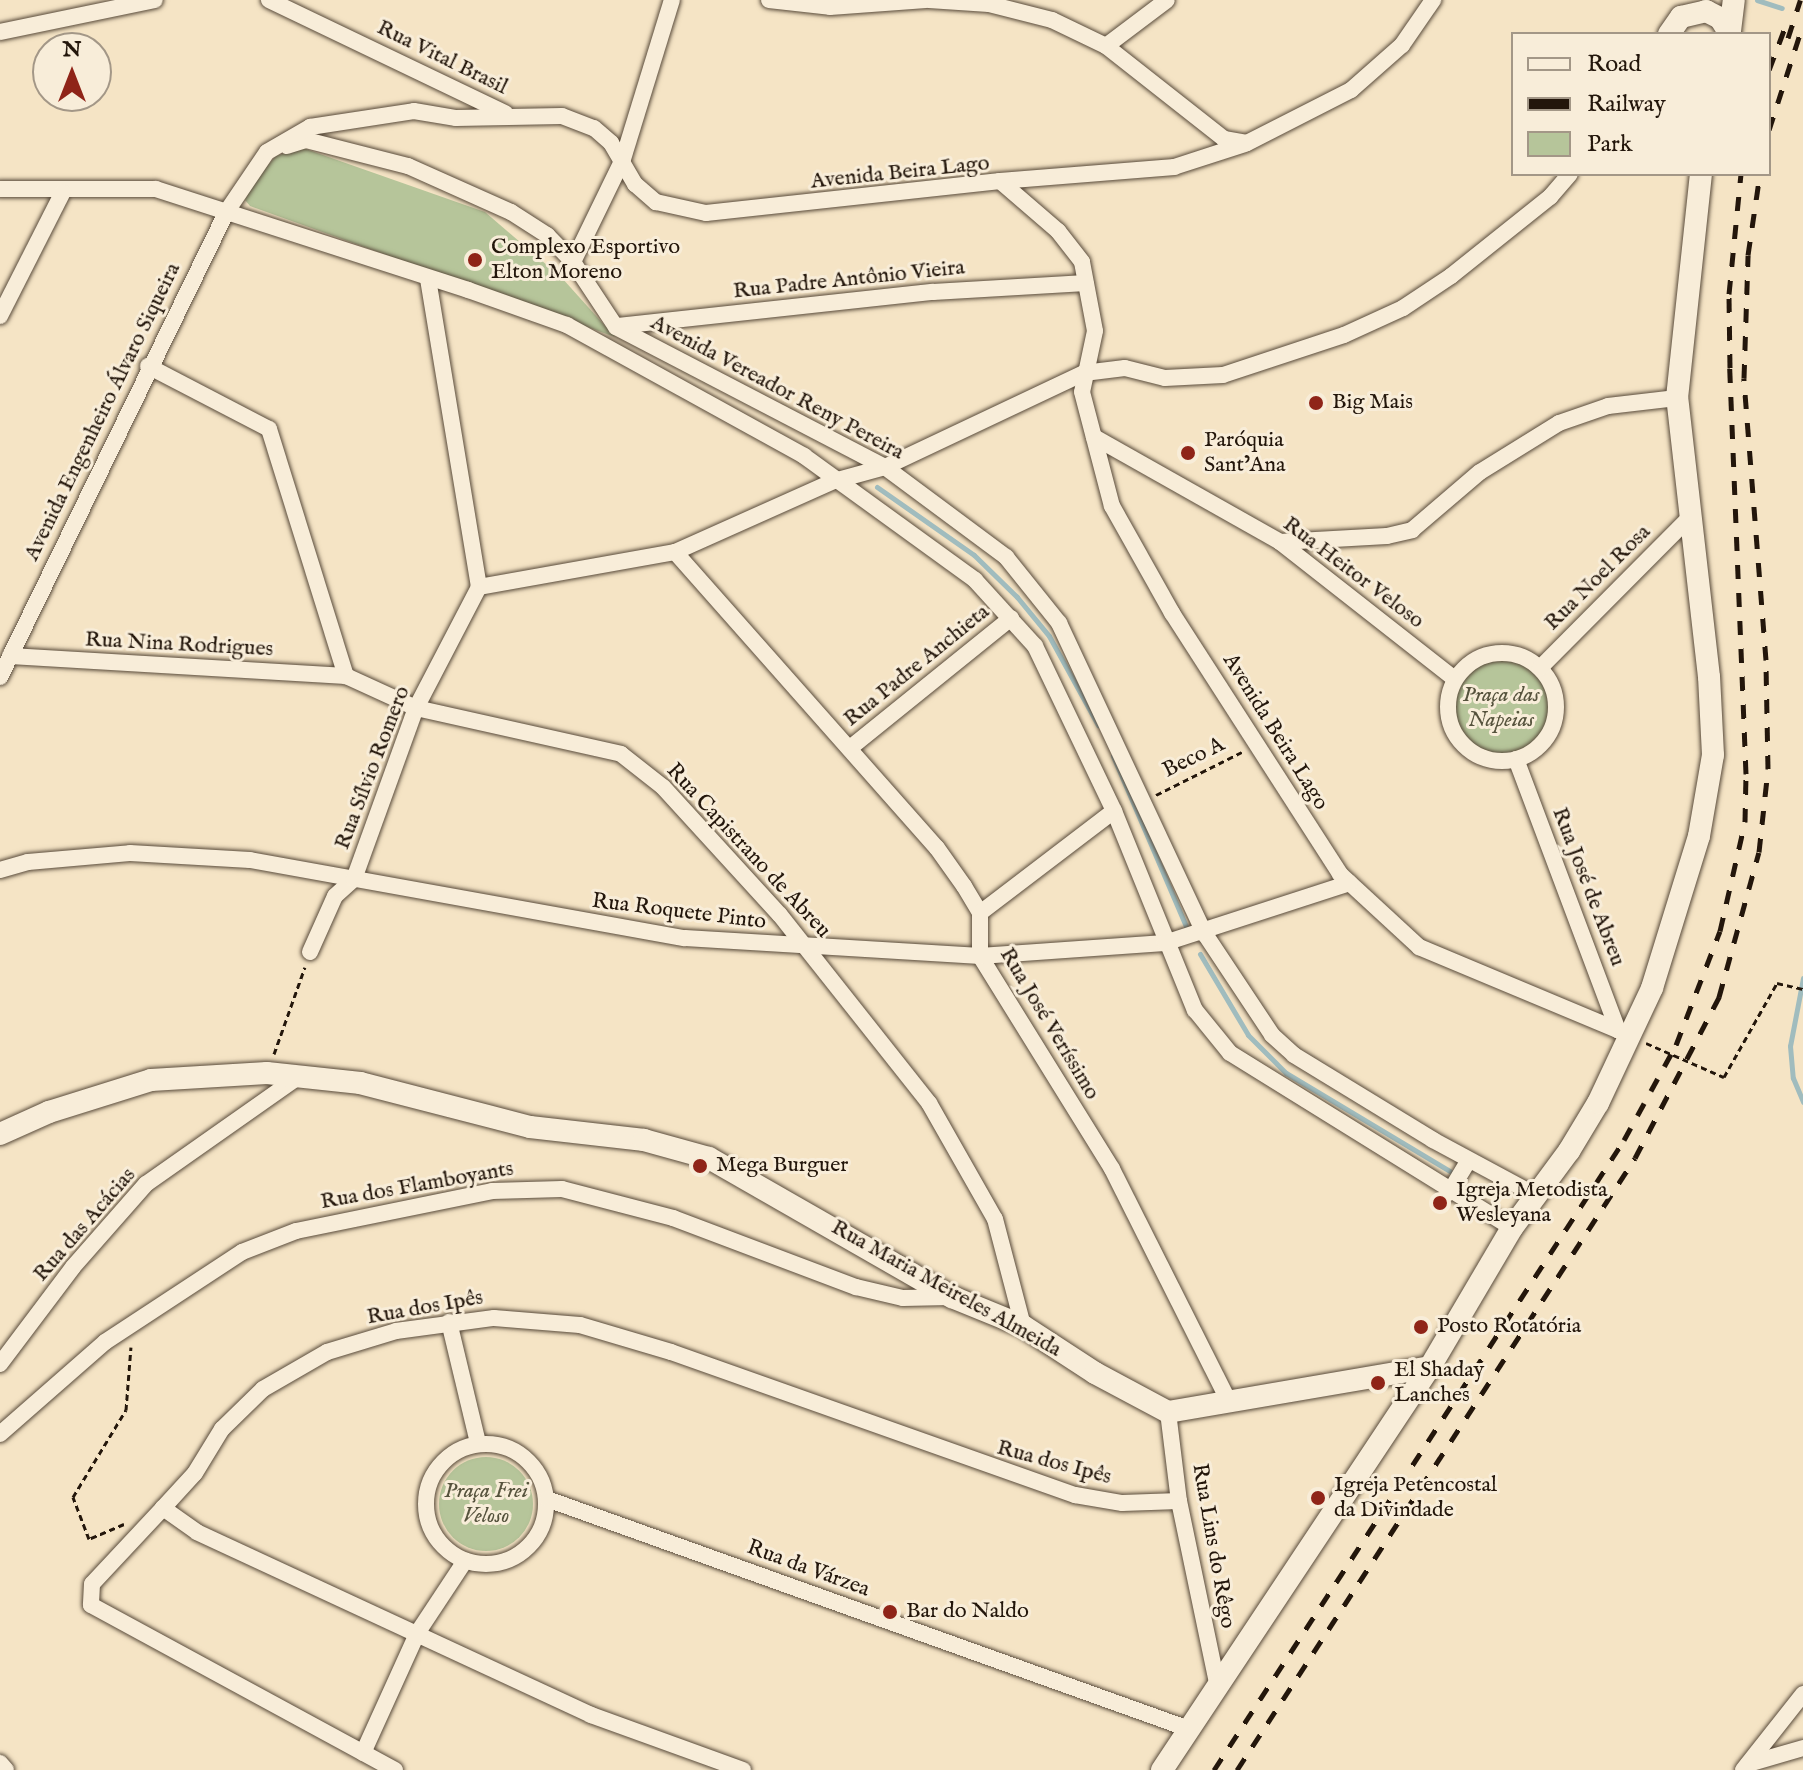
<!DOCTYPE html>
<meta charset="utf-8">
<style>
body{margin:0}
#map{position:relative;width:1803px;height:1770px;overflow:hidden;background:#f5e4c5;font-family:"IM FELL English",serif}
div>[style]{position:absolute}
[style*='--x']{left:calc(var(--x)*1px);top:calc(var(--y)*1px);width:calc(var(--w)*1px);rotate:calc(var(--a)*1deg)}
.green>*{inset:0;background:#b6c59a}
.round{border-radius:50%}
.stream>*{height:5px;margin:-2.5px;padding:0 2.5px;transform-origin:2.5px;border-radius:2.5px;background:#a0bcbe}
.path>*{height:3px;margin-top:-1.5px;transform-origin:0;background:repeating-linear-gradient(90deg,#23160b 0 6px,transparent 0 10px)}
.roads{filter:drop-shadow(0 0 2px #584a3a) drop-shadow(0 0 2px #584a3a)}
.street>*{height:16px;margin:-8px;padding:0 8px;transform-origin:8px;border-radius:8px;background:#f8edd9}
.street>.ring{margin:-8px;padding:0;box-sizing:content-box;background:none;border:16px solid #f8edd9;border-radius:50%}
.secondary>*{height:22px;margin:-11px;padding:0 11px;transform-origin:11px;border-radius:11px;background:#f8edd9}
.rail>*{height:5px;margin-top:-2.5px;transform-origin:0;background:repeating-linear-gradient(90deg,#23160b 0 14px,transparent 0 28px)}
.path-bridge>*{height:3px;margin-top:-1.5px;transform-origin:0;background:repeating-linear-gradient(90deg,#23160b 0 6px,transparent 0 10px)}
.dots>*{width:22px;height:22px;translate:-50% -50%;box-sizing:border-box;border:4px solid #f8edd9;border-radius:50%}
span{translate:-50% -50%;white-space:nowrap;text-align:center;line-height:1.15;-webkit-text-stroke:6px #f8edd9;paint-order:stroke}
.street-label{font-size:22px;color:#23160b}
.poi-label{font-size:22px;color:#23160b}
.left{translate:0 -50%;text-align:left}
.park-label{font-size:22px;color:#56533d;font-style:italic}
.legend{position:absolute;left:1511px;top:32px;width:260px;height:144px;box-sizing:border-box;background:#f8edd9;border:2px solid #a39787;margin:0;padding:10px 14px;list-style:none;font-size:24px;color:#23160b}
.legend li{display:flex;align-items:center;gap:16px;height:40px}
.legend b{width:40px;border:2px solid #a39787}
.north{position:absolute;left:32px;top:32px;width:80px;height:80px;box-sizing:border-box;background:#f8edd9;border:2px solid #a39787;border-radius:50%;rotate:0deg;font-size:22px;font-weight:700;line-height:32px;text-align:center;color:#23160b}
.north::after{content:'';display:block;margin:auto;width:28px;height:36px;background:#8f2418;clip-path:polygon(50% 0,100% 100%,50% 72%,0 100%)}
</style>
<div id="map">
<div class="green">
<i style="clip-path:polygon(303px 148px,485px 212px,562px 278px,615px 337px,250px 206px,245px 200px,254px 181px,276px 156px)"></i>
<i class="round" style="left:1451px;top:657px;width:102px;height:102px"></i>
<i class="round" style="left:439px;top:1457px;width:94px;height:94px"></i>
</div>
<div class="stream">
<i style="--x:1757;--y:0;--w:26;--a:18"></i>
<i style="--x:877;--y:487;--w:118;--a:35"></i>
<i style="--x:974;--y:555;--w:60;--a:44.3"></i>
<i style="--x:1017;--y:597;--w:50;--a:50.6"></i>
<i style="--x:1049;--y:636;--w:102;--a:61.2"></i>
<i style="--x:1113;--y:756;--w:185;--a:66.8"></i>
<i style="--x:1200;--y:954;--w:94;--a:59.3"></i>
<i style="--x:1248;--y:1035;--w:54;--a:45"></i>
<i style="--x:1286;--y:1073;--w:191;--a:30.9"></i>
<i style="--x:1803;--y:978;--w:69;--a:100.8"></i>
<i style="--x:1790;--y:1046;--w:32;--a:85"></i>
<i style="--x:1793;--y:1078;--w:26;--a:67"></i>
<i style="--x:1476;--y:1186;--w:24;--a:30"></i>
</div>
<div class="path">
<i style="--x:1156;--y:795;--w:96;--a:-26.6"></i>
<i style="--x:1777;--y:983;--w:27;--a:13"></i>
<i style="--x:274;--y:1054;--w:92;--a:-70.4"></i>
<i style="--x:124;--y:1524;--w:38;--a:157"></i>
<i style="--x:89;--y:1539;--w:45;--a:-110.9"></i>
<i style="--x:73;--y:1497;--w:102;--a:-58.7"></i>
<i style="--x:126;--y:1410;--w:63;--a:-85.5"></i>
</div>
<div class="roads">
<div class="street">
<i style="--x:269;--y:0;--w:262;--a:25.6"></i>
<i style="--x:769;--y:0;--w:61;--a:6.5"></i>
<i style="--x:830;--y:7;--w:96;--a:-4.2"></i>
<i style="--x:929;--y:0;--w:60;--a:3.8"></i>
<i style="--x:989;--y:4;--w:65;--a:14.3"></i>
<i style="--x:1052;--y:20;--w:60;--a:25.7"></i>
<i style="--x:1106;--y:46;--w:150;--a:38.2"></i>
<i style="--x:1224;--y:139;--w:23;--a:10"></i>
<i style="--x:1247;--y:143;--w:117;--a:-27"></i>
<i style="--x:1351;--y:90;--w:68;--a:-41.4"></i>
<i style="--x:1402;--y:45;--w:55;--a:-55.4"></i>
<i style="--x:0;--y:32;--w:158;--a:-11.7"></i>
<i style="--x:1106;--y:46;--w:76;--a:-37"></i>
<i style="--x:287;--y:146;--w:20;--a:-18"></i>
<i style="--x:306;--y:140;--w:105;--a:14.3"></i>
<i style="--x:408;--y:166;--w:113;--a:24.1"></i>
<i style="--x:511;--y:212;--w:43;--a:32.6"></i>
<i style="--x:547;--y:235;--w:37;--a:46"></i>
<i style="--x:573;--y:262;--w:78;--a:56.5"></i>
<i style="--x:616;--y:327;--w:303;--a:27.5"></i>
<i style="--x:885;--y:467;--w:151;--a:36.6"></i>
<i style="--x:1006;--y:557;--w:85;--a:51.2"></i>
<i style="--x:1059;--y:623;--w:344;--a:64.9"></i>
<i style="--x:1205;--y:934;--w:121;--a:56.4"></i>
<i style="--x:1272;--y:1035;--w:30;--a:42"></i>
<i style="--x:1294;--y:1055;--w:163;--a:31.4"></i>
<i style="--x:1433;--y:1140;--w:118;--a:28.3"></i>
<i style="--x:1000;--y:181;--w:175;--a:-4.6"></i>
<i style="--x:1174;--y:167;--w:75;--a:-17.9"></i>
<i style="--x:0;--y:189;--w:156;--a:0"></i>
<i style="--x:156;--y:189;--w:328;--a:17.9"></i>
<i style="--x:468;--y:290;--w:105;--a:19.5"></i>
<i style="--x:567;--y:325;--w:271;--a:28.9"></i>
<i style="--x:804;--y:456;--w:211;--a:35.9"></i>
<i style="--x:975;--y:580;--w:89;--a:47.7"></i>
<i style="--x:1035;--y:646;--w:183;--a:64.4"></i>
<i style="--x:1114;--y:811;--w:215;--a:67.9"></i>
<i style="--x:1195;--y:1010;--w:55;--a:50.9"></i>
<i style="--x:1230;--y:1053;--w:332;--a:31.8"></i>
<i style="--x:573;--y:262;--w:114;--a:-64.1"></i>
<i style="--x:623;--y:159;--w:166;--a:-72.9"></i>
<i style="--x:0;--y:316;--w:139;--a:-63.1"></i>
<i style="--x:618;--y:326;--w:317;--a:-6.2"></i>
<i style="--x:933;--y:292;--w:153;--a:-3.4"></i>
<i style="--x:148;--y:366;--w:136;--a:27.5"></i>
<i style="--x:269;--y:429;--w:259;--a:72.7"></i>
<i style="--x:1094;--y:437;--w:214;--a:29.4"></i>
<i style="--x:1280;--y:542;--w:222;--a:38.1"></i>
<i style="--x:1280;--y:542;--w:107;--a:-3.2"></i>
<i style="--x:1387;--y:536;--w:26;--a:-13"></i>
<i style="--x:1412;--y:530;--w:89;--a:-40.5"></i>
<i style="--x:1480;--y:472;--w:93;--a:-31.8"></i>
<i style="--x:1559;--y:423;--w:52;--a:-19.1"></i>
<i style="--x:1608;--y:406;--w:69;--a:-6.6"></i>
<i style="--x:675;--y:552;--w:395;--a:48.5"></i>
<i style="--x:937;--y:848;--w:47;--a:54.6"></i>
<i style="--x:964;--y:886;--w:31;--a:59"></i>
<i style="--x:980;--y:913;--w:43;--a:90"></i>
<i style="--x:980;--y:956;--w:251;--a:58.2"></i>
<i style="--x:1112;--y:1169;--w:261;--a:63.3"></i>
<i style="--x:479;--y:587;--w:199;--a:-10.1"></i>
<i style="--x:675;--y:552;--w:174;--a:-24.1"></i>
<i style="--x:834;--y:481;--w:53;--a:-15.4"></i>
<i style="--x:885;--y:467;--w:220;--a:-25.3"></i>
<i style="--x:1084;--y:373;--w:41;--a:-7"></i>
<i style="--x:1125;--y:368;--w:41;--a:14"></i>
<i style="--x:1165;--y:378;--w:58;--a:-3"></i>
<i style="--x:1223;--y:375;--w:127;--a:-18.3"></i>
<i style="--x:1344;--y:335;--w:65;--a:-24.6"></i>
<i style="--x:1403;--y:308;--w:58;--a:-33.7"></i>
<i style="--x:1451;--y:276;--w:127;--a:-38.6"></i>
<i style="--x:1550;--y:197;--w:30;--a:-49"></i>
<i class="ring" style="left:1448px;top:653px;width:92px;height:92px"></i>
<i style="--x:10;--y:656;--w:337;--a:3.4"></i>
<i style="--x:346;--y:676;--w:77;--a:24.6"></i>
<i style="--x:416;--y:708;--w:210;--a:12.6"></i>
<i style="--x:621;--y:754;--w:53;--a:38.2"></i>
<i style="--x:663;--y:787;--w:173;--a:47.6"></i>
<i style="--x:780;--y:915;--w:240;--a:51.6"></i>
<i style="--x:929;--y:1103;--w:133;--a:60.4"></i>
<i style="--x:995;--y:1219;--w:111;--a:75.3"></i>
<i style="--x:1540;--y:668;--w:210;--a:-45.2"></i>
<i style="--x:0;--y:677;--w:518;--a:-64.03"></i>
<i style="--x:227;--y:211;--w:71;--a:-55.9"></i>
<i style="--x:267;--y:152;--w:50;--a:-30.2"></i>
<i style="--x:310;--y:127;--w:105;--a:-8.7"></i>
<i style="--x:414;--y:111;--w:43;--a:9.5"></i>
<i style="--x:456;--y:118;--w:106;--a:-1.1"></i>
<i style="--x:562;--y:116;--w:34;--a:21"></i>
<i style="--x:594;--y:128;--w:23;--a:41"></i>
<i style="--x:611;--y:143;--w:48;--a:59.7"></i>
<i style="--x:635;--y:184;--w:28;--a:41"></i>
<i style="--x:656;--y:202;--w:51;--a:12.4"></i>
<i style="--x:706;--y:213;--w:296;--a:-6.2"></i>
<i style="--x:1000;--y:181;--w:77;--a:40.8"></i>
<i style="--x:1058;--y:231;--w:39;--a:52"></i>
<i style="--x:1082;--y:262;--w:70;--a:79.3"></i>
<i style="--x:1095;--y:331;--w:62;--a:102"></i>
<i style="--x:1082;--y:392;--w:118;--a:75.3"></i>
<i style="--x:1112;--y:506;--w:123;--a:60.7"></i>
<i style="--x:1172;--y:613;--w:310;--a:57.2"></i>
<i style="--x:1340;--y:874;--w:108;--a:42.7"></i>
<i style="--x:1419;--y:947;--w:231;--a:22.7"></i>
<i style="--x:850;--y:748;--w:207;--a:-38.9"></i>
<i style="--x:1516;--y:759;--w:290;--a:69.4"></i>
<i style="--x:0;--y:870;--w:29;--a:-16"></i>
<i style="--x:28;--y:862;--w:102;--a:-5"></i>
<i style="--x:130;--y:853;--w:120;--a:3.3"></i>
<i style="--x:250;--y:860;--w:442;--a:10.2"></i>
<i style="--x:685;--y:938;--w:296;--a:3.5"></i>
<i style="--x:980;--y:956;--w:185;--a:-4"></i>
<i style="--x:1165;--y:943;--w:194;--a:-18"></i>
<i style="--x:980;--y:913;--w:168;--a:-37.3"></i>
<i style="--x:310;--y:952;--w:61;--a:-65.9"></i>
<i style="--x:335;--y:896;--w:25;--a:-42"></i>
<i style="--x:354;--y:879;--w:182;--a:-70.1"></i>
<i style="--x:416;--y:708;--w:136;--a:-62.5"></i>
<i style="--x:479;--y:587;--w:311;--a:-99.4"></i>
<i style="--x:1449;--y:1193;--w:37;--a:-59"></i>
<i style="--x:449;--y:1322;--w:124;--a:76.5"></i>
<i style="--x:0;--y:1364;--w:121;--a:-53"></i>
<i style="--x:73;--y:1267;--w:111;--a:-48.7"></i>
<i style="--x:146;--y:1184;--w:186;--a:-35.1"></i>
<i style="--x:1168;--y:1412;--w:90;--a:83"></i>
<i style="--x:1179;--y:1501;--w:190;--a:78.2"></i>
<i style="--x:0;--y:1434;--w:140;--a:-41.2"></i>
<i style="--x:105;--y:1342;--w:164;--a:-33.3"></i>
<i style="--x:242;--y:1252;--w:58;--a:-21.3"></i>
<i style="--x:296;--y:1231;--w:200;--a:-11.5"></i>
<i style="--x:492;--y:1191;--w:70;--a:-1.6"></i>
<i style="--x:562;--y:1189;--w:115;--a:14.6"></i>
<i style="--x:673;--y:1218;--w:196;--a:20.7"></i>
<i style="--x:856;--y:1287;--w:48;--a:13.2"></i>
<i style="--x:903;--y:1298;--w:47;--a:-1.2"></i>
<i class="ring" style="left:426px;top:1444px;width:104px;height:104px"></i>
<i style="--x:547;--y:1499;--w:682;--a:19.71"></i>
<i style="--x:163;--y:1508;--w:104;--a:133.1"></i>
<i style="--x:92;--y:1584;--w:21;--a:93"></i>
<i style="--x:91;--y:1605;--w:346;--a:28.5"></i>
<i style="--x:363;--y:1753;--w:133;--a:-65.6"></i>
<i style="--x:418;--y:1632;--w:85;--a:-56.5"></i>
<i style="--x:0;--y:1763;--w:9;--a:49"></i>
<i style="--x:1748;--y:1764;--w:57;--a:-16.2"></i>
<i style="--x:743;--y:1770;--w:162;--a:-160.1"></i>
<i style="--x:591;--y:1715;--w:434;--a:-155.1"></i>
<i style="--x:197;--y:1532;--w:42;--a:-144.8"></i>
<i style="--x:163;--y:1508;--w:47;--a:-47.6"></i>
<i style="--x:195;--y:1473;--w:52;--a:-58.5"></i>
<i style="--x:222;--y:1429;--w:57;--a:-44.3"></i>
<i style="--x:263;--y:1389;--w:74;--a:-30"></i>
<i style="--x:327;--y:1352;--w:72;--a:-16.9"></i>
<i style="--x:396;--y:1331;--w:99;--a:-7.6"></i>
<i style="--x:494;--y:1318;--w:86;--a:4.7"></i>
<i style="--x:580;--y:1325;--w:95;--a:16.5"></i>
<i style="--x:671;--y:1352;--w:429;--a:19.5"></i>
<i style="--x:1075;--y:1495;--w:48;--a:9.7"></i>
<i style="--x:1122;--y:1503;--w:57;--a:-2"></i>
<i style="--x:1743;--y:1770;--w:97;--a:-51.7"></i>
</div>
<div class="secondary">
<i style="--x:1730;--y:31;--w:31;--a:-83"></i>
<i style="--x:1669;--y:34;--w:21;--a:-55"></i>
<i style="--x:1681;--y:17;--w:26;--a:-13"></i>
<i style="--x:1706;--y:11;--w:16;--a:27"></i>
<i style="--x:1720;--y:18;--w:19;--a:58"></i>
<i style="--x:0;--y:1134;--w:54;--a:-24.2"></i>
<i style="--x:49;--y:1112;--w:107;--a:-17.4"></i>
<i style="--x:151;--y:1080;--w:116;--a:-3.5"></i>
<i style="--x:267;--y:1073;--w:94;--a:6.1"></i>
<i style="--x:360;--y:1083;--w:176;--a:14.5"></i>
<i style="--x:530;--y:1127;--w:115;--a:6.5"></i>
<i style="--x:644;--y:1140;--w:67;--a:15.5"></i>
<i style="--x:709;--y:1158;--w:280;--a:29.8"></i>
<i style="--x:952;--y:1297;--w:77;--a:22.2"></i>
<i style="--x:1023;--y:1326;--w:86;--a:33.1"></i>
<i style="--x:1095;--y:1373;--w:83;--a:28.1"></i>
<i style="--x:1168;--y:1412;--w:266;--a:-9.7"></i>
<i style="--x:1162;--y:1770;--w:484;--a:-56.4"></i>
<i style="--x:1430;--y:1367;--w:161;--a:-59.5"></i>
<i style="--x:1512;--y:1228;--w:96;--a:-53.5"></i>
<i style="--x:1569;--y:1151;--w:56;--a:-58.9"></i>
<i style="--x:1598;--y:1103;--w:127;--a:-64.8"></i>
<i style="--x:1652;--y:988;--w:159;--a:-72.8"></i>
<i style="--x:1699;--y:836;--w:82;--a:-80.2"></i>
<i style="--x:1713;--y:755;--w:78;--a:-92.9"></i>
<i style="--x:1709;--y:677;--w:281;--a:-96.5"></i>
<i style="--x:1677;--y:398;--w:225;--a:-83.9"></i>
</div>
</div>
<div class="rail">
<i style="--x:1788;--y:38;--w:40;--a:-72"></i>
<i style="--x:1769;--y:70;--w:51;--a:-69.4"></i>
<i style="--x:1769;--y:130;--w:110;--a:-72.1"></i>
<i style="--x:1214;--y:1770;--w:752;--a:-56.94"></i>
<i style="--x:1624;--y:1140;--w:108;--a:-61.3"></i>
<i style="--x:1676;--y:1045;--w:122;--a:-68.9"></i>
<i style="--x:1720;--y:931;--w:112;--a:-77.1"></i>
<i style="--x:1745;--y:822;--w:48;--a:-88.8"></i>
<i style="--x:1746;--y:774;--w:406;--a:-92.3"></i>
<i style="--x:1730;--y:368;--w:74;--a:-90.8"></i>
<i style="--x:1729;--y:294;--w:121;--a:-84.3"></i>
<i style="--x:1237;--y:1770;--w:730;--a:-56.96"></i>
<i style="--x:1635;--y:1158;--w:182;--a:-62.4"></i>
<i style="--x:1719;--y:997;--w:150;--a:-74.6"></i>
<i style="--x:1759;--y:852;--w:83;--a:-83.8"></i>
<i style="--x:1768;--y:769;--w:109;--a:-91.1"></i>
<i style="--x:1766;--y:660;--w:283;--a:-94.5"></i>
<i style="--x:1744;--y:378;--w:123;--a:-88.1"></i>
<i style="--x:1748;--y:255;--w:82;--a:-81.6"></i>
</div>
<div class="path-bridge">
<i style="--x:1646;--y:1043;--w:85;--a:23.6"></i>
<i style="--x:1724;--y:1077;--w:108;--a:-60.6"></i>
</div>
<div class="dots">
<i style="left:475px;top:260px;background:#8f2418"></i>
<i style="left:1316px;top:403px;background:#8f2418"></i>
<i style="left:1188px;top:453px;background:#8f2418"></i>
<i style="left:700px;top:1166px;background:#8f2418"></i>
<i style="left:1440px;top:1203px;background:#8f2418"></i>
<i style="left:1421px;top:1327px;background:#8f2418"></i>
<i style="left:1378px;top:1383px;background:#8f2418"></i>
<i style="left:1318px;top:1498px;background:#8f2418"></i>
<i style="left:890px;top:1612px;background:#8f2418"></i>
</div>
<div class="street-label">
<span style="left:442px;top:58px;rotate:26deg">Rua Vital Brasil</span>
<span style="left:900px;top:173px;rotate:-6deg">Avenida Beira Lago</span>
<span style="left:849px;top:280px;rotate:-6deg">Rua Padre Antônio Vieira</span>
<span style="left:777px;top:388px;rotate:28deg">Avenida Vereador Reny Pereira</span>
<span style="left:103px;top:412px;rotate:-64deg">Avenida Engenheiro Álvaro Siqueira</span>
<span style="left:1353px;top:573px;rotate:37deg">Rua Heitor Veloso</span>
<span style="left:1598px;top:578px;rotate:-45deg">Rua Noel Rosa</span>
<span style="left:179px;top:645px;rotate:3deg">Rua Nina Rodrigues</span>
<span style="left:917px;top:666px;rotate:-39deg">Rua Padre Anchieta</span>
<span style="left:1275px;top:732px;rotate:58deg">Avenida Beira Lago</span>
<span style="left:1194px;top:758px;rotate:-26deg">Beco A</span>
<span style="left:373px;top:768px;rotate:-69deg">Rua Sílvio Romero</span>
<span style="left:748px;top:851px;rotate:47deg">Rua Capistrano de Abreu</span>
<span style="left:1588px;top:887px;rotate:69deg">Rua José de Abreu</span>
<span style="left:679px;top:912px;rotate:7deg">Rua Roquete Pinto</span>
<span style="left:1049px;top:1024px;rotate:59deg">Rua José Veríssimo</span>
<span style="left:417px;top:1186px;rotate:-10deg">Rua dos Flamboyants</span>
<span style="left:85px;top:1225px;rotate:-49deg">Rua das Acácias</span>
<span style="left:946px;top:1289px;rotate:29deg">Rua Maria Meireles Almeida</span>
<span style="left:425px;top:1308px;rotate:-10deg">Rua dos Ipês</span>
<span style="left:1054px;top:1463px;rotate:15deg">Rua dos Ipês</span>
<span style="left:1213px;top:1546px;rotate:80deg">Rua Lins do Rêgo</span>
<span style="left:808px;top:1569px;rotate:20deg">Rua da Várzea</span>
</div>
<div class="poi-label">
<span class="left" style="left:491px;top:260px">Complexo Esportivo<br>Elton Moreno</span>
<span class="left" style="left:1332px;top:403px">Big Mais</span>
<span class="left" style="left:1204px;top:453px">Paróquia<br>Sant’Ana</span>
<span class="left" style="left:716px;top:1166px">Mega Burguer</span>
<span class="left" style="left:1456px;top:1203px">Igreja Metodista<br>Wesleyana</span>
<span class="left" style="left:1437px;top:1327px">Posto Rotatória</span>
<span class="left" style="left:1394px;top:1383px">El Shaday<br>Lanches</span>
<span class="left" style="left:1334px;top:1498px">Igreja Petencostal<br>da Divindade</span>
<span class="left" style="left:906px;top:1612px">Bar do Naldo</span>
</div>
<div class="park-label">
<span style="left:1501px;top:708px">Praça das<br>Napeias</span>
<span style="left:486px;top:1504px">Praça Frei<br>Veloso</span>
</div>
<ul class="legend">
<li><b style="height:10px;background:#f8edd9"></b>Road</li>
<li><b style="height:10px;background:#23160b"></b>Railway</li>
<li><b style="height:22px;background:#b6c59a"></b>Park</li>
</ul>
<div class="north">N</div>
</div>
